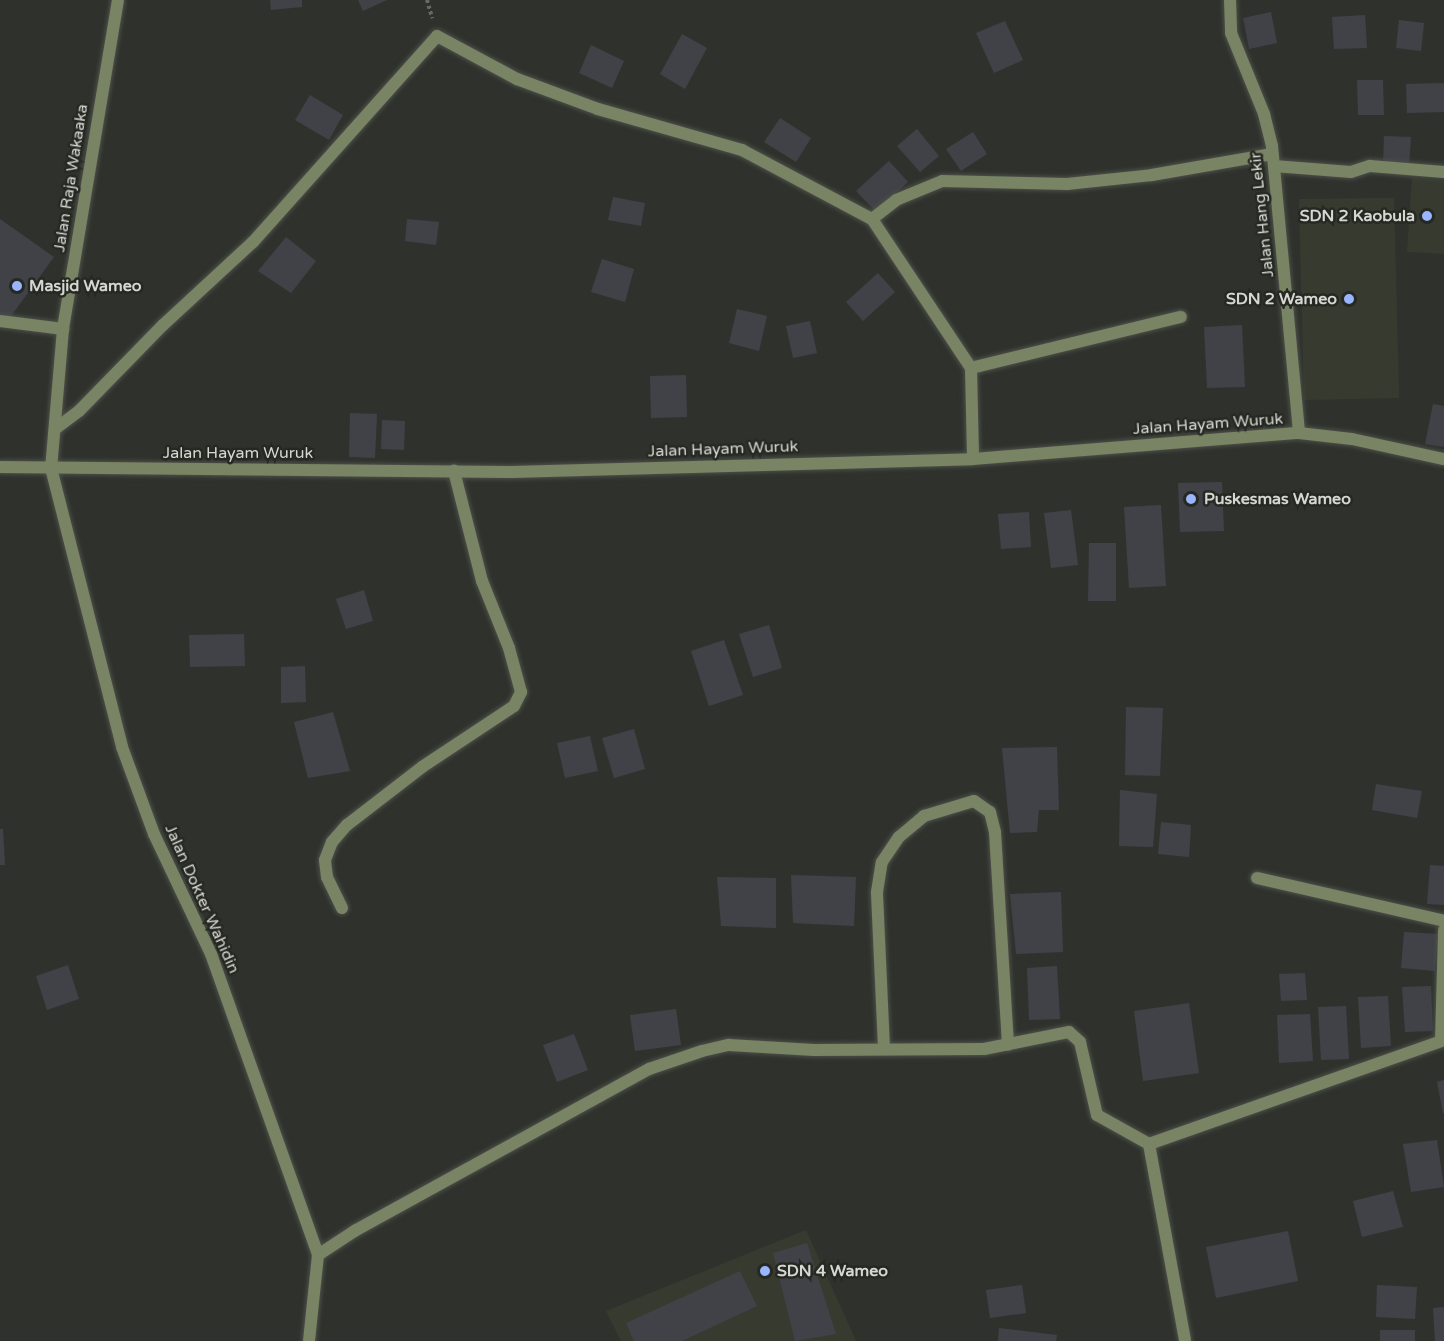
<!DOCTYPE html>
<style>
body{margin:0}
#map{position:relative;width:1444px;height:1341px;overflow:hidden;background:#2f322c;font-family:"Varela Round",sans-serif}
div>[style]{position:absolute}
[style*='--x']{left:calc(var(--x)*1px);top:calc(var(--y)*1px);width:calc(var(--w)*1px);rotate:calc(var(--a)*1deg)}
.built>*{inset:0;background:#373b2f}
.building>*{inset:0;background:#404248}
.path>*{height:4px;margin-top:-2px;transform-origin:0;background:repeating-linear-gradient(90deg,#686a65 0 3px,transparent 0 6px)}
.roads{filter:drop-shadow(0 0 2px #4d504a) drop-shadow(0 0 2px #4d504a)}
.minor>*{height:12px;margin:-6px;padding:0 6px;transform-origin:6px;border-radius:6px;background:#788463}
.tertiary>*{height:12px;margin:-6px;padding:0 6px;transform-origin:6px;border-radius:6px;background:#788463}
.dots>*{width:16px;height:16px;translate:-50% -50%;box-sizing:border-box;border:3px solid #262822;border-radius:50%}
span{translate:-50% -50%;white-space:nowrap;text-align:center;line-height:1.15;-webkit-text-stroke:5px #262822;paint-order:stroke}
.street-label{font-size:16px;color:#d6d7d3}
.poi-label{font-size:16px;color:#d6d7d3;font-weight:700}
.right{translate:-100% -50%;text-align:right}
.left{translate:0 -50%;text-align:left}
</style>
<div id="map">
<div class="built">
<i style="clip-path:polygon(1412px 178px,1444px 181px,1444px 254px,1407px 252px)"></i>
<i style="clip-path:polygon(1394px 198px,1399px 398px,1304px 400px,1299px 199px)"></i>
<i style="clip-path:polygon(806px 1230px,856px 1341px,621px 1341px,606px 1311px)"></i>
</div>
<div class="building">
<i style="clip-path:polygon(270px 0,302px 0,302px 7px,271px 10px)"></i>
<i style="clip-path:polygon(358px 0,387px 0,363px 11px)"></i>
<i style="clip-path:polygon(1271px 12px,1277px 43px,1249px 49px,1243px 18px)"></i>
<i style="clip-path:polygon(1365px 15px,1367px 48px,1334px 49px,1332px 17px)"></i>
<i style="clip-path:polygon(1399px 20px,1424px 23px,1421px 51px,1396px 48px)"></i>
<i style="clip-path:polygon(1005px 21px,1023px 60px,994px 73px,976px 33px)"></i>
<i style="clip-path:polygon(682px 34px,707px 48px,685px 89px,660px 74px)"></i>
<i style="clip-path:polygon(591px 45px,624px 61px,612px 88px,579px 73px)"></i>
<i style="clip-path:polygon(1357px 80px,1383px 80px,1384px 115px,1358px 115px)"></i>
<i style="clip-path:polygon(1444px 83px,1444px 112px,1407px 113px,1406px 84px)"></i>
<i style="clip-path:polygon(310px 95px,343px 115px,329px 140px,295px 120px)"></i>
<i style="clip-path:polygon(780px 118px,811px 138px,796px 162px,764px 142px)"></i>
<i style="clip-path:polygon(917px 129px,939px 156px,920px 172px,897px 146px)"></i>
<i style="clip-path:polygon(973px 132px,987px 154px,961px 171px,946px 149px)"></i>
<i style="clip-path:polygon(1384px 136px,1411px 137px,1409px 167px,1383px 165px)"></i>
<i style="clip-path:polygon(889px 161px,908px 182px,876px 212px,856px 191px)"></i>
<i style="clip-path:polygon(613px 197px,645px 203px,641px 226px,608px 220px)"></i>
<i style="clip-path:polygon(0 219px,54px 257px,9px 319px,0 314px)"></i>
<i style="clip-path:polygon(407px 219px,439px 222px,436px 245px,405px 241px)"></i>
<i style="clip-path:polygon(286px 237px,316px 261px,291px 293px,258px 271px)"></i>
<i style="clip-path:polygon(602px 259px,634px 269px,625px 302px,591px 292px)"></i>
<i style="clip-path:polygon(878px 273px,895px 292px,863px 321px,846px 302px)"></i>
<i style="clip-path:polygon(737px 309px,767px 316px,759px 351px,729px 343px)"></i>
<i style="clip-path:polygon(810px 321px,817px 353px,793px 358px,786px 326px)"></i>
<i style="clip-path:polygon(1242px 325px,1245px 387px,1207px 388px,1204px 327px)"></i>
<i style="clip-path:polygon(686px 375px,687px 417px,651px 418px,650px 376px)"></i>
<i style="clip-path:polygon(1433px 404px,1444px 406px,1444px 447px,1425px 444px)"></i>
<i style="clip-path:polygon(350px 413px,377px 414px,375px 458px,349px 457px)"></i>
<i style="clip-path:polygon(382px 420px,405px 421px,404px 450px,381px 449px)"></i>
<i style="clip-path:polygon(1222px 482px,1224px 531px,1180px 532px,1178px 483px)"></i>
<i style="clip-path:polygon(1161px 505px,1166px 586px,1129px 588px,1124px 507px)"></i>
<i style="clip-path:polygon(1071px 510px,1078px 565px,1051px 568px,1044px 513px)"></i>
<i style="clip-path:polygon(1029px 512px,1031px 547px,1001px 549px,998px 514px)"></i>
<i style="clip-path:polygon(1089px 543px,1116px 543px,1116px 601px,1088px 601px)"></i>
<i style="clip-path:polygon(364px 590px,373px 621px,346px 629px,336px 599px)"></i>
<i style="clip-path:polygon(769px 625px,782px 668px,753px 677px,739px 634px)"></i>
<i style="clip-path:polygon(244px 634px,245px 666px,190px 667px,189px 635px)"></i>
<i style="clip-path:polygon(724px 640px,743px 695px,709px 706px,691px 651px)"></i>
<i style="clip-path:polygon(305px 666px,306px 702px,281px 703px,281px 667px)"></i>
<i style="clip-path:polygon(1126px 707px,1163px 708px,1160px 776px,1125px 775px)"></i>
<i style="clip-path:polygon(333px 712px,350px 771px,308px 778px,294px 722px)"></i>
<i style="clip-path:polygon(634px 729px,645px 769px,614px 778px,602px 738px)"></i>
<i style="clip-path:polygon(590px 736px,598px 771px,565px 778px,557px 743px)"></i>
<i style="clip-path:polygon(1057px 747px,1059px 810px,1039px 810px,1037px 832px,1010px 833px,1002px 748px)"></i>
<i style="clip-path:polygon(1376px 784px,1422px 791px,1417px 818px,1372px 810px)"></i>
<i style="clip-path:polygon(1120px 790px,1157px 794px,1153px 847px,1119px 846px)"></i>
<i style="clip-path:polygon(1161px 822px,1191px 825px,1189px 857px,1158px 854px)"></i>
<i style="clip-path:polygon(0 829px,3px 829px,5px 865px,0 865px)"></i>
<i style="clip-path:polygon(1430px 865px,1444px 866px,1444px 905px,1427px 904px)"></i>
<i style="clip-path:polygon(791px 875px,856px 877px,854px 926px,793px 923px)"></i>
<i style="clip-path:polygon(717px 877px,776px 878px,776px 928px,721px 926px)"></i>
<i style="clip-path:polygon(1061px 892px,1063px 952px,1016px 954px,1010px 894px)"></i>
<i style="clip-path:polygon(1404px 932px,1438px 934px,1435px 971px,1401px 968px)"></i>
<i style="clip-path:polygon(68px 965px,79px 999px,47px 1010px,36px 976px)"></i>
<i style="clip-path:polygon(1057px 966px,1060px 1019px,1029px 1020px,1027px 968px)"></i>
<i style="clip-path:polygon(1305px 973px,1307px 1000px,1281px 1001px,1279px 974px)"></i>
<i style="clip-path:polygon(1431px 986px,1433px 1031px,1405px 1032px,1402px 987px)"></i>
<i style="clip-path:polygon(1388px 996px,1391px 1046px,1361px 1048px,1358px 997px)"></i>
<i style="clip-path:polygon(1189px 1003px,1199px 1073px,1143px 1081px,1134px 1011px)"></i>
<i style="clip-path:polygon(1346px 1006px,1349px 1059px,1321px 1060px,1318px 1007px)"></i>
<i style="clip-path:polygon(676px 1009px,681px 1045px,635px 1051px,630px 1015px)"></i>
<i style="clip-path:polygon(1310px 1014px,1313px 1061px,1279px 1063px,1277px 1015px)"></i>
<i style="clip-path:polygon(574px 1034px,588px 1070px,557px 1082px,543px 1045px)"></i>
<i style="clip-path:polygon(1444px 1080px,1444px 1113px,1443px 1113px,1437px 1082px)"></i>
<i style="clip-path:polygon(1437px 1140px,1444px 1187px,1411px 1192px,1403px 1144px)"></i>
<i style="clip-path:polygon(1393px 1191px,1403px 1227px,1362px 1237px,1353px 1201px)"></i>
<i style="clip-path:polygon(1288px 1231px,1298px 1281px,1216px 1298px,1206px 1247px)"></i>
<i style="clip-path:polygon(807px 1243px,836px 1334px,795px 1341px,773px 1253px)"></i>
<i style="clip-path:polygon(740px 1271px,757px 1306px,682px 1341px,634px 1341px,626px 1323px)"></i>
<i style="clip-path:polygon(1022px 1285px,1026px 1313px,990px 1318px,986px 1290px)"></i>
<i style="clip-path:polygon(1377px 1285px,1417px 1287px,1415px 1319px,1376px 1317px)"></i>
<i style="clip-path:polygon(1444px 1307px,1444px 1341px,1435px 1341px,1433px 1308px)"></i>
<i style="clip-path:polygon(999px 1328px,1057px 1335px,1056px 1341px,998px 1341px)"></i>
<i style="clip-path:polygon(1380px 1330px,1415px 1330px,1415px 1341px,1380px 1341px)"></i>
</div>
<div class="path">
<i style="--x:427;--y:0;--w:19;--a:74"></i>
</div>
<div class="roads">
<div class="minor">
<i style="--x:1230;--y:0;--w:33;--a:88"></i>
<i style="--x:1231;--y:33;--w:87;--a:67.8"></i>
<i style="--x:1264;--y:114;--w:33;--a:76"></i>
<i style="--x:1272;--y:146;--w:288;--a:84.6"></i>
<i style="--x:1274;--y:166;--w:77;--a:4.5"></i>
<i style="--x:1351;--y:172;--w:20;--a:-18"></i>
<i style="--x:1370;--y:166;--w:74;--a:4.6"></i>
<i style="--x:872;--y:219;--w:31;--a:-38"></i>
<i style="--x:896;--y:200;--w:50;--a:-22.4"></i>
<i style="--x:942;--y:181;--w:125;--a:1.4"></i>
<i style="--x:1067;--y:184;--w:85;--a:-6"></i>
<i style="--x:1152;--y:175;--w:122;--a:-9.9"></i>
<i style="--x:0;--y:321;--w:64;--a:7.2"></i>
<i style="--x:971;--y:368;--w:91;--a:88.7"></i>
<i style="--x:55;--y:429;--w:30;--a:-37"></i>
<i style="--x:79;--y:411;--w:120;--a:-45.7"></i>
<i style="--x:163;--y:325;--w:122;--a:-42.7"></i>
<i style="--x:253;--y:242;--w:276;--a:-48.2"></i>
<i style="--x:437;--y:36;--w:91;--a:28.3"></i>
<i style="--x:517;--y:79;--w:86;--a:20.3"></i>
<i style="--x:598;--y:109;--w:150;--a:15.9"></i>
<i style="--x:742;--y:150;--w:147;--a:28"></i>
<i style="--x:872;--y:219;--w:179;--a:56.4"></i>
<i style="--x:971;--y:368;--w:216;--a:-13.7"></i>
<i style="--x:1257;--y:878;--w:192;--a:12.9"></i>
<i style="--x:342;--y:908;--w:34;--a:-116"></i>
<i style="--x:327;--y:877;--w:17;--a:-97"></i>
<i style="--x:325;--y:860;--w:19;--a:-69"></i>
<i style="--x:332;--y:842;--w:23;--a:-49"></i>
<i style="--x:347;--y:825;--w:95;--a:-37.7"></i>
<i style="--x:422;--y:767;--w:110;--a:-33.5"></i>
<i style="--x:514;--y:706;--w:16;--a:-63"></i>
<i style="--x:521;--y:692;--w:46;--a:-105.3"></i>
<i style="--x:509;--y:648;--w:72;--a:-111.9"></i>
<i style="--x:482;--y:581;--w:114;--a:-104.3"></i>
<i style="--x:1441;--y:1040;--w:110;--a:-88.4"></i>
<i style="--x:884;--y:1048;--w:156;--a:-92.6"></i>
<i style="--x:877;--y:892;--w:30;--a:-81"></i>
<i style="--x:882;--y:862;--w:30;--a:-56"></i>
<i style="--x:899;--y:837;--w:33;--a:-40"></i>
<i style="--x:924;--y:816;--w:52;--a:-16.7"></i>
<i style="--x:974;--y:801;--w:19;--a:35"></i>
<i style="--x:990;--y:812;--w:21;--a:76"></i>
<i style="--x:995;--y:832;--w:213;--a:86.5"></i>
<i style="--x:1149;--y:1144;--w:313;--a:-19.4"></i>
<i style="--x:318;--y:1255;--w:45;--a:-33.3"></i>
<i style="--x:356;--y:1230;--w:334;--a:-28.8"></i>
<i style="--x:649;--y:1069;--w:56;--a:-18.8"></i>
<i style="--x:702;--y:1051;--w:28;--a:-13"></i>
<i style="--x:729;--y:1045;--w:85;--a:3.4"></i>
<i style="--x:814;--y:1050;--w:170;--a:-0.3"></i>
<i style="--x:984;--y:1049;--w:87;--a:-11.3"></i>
<i style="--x:1069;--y:1032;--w:15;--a:42"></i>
<i style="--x:1080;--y:1042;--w:75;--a:76.9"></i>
<i style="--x:1097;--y:1115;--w:60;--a:29.1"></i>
<i style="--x:1149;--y:1144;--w:200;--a:79.6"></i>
</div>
<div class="tertiary">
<i style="--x:118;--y:0;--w:334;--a:99.5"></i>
<i style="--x:63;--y:329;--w:140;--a:94.9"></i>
<i style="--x:51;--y:468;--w:288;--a:75.7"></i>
<i style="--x:122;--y:747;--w:93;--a:69.8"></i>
<i style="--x:154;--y:834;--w:133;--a:64.6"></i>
<i style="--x:211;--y:954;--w:319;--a:70.4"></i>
<i style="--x:318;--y:1255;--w:86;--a:96"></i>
<i style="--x:0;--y:467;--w:512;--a:0.56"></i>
<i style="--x:512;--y:472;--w:461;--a:-1.6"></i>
<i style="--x:973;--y:459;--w:327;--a:-4.6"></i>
<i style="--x:1299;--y:433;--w:53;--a:6.5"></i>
<i style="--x:1352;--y:439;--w:94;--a:12.3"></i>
</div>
</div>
<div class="dots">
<i style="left:1427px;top:216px;background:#98b5fd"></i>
<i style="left:17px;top:286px;background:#98b5fd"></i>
<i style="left:1349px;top:299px;background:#98b5fd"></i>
<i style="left:1191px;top:499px;background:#98b5fd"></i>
<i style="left:765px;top:1271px;background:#98b5fd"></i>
</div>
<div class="street-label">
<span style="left:71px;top:178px;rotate:-81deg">Jalan Raja Wakaaka</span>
<span style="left:1262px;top:215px;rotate:-96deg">Jalan Hang Lekir</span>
<span style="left:1208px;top:424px;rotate:-4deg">Jalan Hayam Wuruk</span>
<span style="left:723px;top:449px;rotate:-2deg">Jalan Hayam Wuruk</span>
<span style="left:238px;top:453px">Jalan Hayam Wuruk</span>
<span style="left:202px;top:899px;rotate:66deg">Jalan Dokter Wahidin</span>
</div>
<div class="poi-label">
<span class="right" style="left:1415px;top:216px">SDN 2 Kaobula</span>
<span class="left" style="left:29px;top:286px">Masjid Wameo</span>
<span class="right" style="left:1337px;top:299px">SDN 2 Wameo</span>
<span class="left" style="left:1204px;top:499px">Puskesmas Wameo</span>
<span class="left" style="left:777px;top:1271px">SDN 4 Wameo</span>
</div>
</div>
